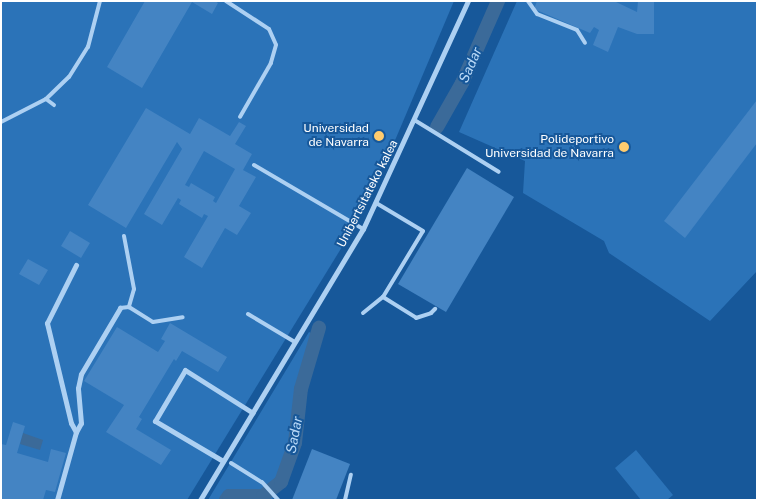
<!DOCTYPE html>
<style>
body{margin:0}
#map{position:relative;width:758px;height:501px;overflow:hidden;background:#17589a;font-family:"Public Sans",sans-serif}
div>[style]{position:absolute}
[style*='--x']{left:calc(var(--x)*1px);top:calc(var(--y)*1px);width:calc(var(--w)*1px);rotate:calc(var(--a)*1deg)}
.green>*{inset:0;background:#2b73b8}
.water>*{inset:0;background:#3b6a99}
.river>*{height:14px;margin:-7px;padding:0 7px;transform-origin:7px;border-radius:7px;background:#3b6a99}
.building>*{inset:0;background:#4484c3}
.lane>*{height:4px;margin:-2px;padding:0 2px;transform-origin:2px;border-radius:2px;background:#add0f2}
.street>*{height:5px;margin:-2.5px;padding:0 2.5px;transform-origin:2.5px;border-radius:2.5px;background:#add0f2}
.dots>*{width:14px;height:14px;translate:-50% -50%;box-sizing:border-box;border:2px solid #17589a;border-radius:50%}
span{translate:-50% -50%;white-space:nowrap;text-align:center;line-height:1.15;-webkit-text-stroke:4px #17589a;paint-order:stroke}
.poi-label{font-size:12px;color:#fff}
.right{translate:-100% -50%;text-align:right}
.street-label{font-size:12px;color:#fff}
.water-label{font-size:14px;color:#badaf8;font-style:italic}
.frame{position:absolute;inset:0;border:2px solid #fff;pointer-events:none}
</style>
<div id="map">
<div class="green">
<i style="clip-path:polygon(1px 1px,454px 1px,396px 138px,345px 242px,187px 500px,1px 500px)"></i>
<i style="clip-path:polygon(517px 1px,757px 1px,757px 271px,710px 321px,609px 253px,604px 241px,523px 193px,525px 161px,459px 132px)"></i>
<i style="clip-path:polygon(309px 332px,315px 335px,297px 380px,292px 437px,272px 500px,208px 500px)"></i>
<i style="clip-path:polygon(636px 450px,673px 495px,667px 500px,641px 500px,615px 468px)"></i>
</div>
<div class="water">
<i style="clip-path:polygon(23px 433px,43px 440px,40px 450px,20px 444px)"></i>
</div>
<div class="river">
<i style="--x:437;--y:127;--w:51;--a:-60.4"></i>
<i style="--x:462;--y:83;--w:90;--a:-66.3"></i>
<i style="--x:226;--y:500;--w:5;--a:-53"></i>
<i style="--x:229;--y:496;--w:34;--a:0"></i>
<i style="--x:263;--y:496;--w:23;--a:-38"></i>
<i style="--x:281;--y:482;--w:41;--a:-70.3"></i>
<i style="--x:295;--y:443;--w:54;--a:-83.7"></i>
<i style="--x:301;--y:389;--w:64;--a:-73.6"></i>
</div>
<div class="building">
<i style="clip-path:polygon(145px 1px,215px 1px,218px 3px,212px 14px,192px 2px,142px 88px,107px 67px)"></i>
<i style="clip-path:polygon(537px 1px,614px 1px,637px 12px,638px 1px,654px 2px,654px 34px,637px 34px,618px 27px,608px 52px,593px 45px,599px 30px,594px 27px,590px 33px,534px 9px)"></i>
<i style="clip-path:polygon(757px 100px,757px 143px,685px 238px,664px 221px)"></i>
<i style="clip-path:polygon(evenodd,146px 108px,190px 134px,199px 118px,230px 136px,239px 122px,246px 126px,235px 144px,252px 154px,243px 170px,256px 177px,239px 206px,251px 213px,237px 235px,225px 228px,202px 268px,184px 257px,208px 216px,204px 214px,202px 218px,179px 204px,181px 200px,178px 198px,162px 225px,144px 214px,182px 149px,177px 142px,126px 228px,88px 205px,146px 108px,204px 151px,235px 169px,216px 203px,213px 201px,215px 197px,191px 183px,189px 187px,185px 185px,204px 151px)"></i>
<i style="clip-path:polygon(467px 168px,514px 197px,446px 312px,398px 284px)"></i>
<i style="clip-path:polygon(70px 231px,90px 243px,81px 258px,61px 246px)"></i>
<i style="clip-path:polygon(28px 259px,48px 270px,39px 285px,19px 274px)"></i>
<i style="clip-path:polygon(170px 323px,227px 357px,218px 372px,182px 351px,176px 361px,174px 359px,139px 417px,142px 419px,136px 429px,171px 450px,161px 465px,106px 432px,124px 405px,84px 381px,117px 327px,158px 352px,165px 341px,161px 339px)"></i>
<i style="clip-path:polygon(13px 422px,25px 426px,17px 453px,48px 462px,51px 449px,66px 453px,55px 492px,46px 490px,43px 500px,1px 500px,1px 444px,6px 445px)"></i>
<i style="clip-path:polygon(312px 449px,350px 464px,336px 500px,292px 500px)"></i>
</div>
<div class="lane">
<i style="--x:226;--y:1;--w:51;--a:33.1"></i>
<i style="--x:269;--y:29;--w:17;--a:66"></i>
<i style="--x:276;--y:45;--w:19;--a:106"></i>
<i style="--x:271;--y:63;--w:62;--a:119.9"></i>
<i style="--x:528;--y:1;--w:16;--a:55"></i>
<i style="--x:537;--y:14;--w:43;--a:21.8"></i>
<i style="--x:577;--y:30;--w:15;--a:58"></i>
<i style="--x:46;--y:99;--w:10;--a:37"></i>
<i style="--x:416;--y:121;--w:97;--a:31.6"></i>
<i style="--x:1;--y:122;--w:51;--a:-27.1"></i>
<i style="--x:46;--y:99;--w:32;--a:-44"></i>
<i style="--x:69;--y:77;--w:36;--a:-58"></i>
<i style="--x:88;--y:47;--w:48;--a:-75.4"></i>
<i style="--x:254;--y:165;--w:126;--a:30.4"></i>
<i style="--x:124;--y:236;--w:54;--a:79.3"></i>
<i style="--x:134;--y:289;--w:19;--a:106"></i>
<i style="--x:383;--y:297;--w:39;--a:32"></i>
<i style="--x:416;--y:318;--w:16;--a:-18"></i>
<i style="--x:431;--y:313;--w:6;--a:-45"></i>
<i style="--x:120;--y:308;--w:9;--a:-6"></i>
<i style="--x:129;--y:307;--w:28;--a:32"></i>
<i style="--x:153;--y:322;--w:30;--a:-9"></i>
<i style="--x:363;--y:313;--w:26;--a:-39"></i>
<i style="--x:383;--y:297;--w:77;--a:-58.8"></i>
<i style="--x:423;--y:231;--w:55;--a:-149.2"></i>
<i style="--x:248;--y:314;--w:55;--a:30.8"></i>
<i style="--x:231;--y:463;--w:36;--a:32"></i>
<i style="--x:262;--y:482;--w:24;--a:48"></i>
<i style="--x:345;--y:500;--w:26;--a:-77"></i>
</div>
<div class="street">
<i style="--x:76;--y:432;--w:10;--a:-61"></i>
<i style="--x:81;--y:423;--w:35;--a:-95"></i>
<i style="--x:78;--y:388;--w:14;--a:-78"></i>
<i style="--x:81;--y:374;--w:77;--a:-59.4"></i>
<i style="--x:223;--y:461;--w:79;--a:-149.5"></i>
<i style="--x:155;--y:421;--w:59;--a:-59.5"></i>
<i style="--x:185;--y:370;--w:80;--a:32.3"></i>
<i style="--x:57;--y:500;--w:71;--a:-74.4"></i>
<i style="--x:76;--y:432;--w:10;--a:-119"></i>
<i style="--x:71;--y:423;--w:103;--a:-103.5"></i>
<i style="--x:47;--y:323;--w:65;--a:-63.4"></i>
<i style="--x:200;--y:500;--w:316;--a:-59"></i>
<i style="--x:363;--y:229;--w:251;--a:-65.3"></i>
</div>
<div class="dots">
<i style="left:379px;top:136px;background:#ffcc6e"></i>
<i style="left:624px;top:147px;background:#ffcc6e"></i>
</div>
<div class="poi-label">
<span class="right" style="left:369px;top:136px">Universidad<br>de Navarra</span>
<span class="right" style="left:614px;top:147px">Polideportivo<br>Universidad de Navarra</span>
</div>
<div class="street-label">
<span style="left:368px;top:194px;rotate:-63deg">Unibertsitateko kalea</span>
</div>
<div class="water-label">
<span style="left:470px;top:65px;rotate:-66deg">Sadar</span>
<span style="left:294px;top:435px;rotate:-79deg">Sadar</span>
</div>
<div class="frame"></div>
</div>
